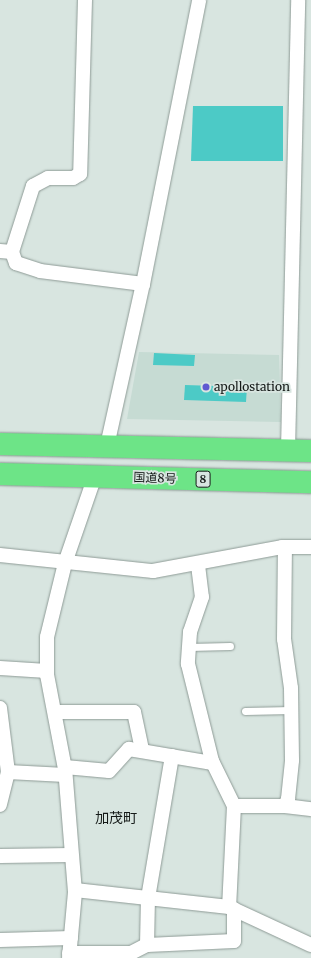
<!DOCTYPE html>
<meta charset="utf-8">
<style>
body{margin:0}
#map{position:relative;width:311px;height:958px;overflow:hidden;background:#d8e5e0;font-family:Merriweather,"Noto Sans JP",serif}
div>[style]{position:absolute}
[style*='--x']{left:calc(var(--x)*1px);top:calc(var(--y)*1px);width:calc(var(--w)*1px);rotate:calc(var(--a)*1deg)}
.built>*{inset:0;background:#c6dbd3}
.building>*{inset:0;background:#4ccac6}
.roads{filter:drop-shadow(0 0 1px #8e9b96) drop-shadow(0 0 1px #8e9b96)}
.lane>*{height:7px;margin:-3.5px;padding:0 3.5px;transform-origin:3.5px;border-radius:3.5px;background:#fff}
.street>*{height:14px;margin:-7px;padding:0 7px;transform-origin:7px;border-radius:7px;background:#fff}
.highway>*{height:22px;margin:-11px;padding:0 11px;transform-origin:11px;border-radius:11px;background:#6de487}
.dots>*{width:11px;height:11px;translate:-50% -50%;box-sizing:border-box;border:2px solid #d8e5e0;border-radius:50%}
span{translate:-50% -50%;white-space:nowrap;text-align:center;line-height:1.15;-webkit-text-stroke:3.5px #d8e5e0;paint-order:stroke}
.shield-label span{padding:1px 3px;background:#d8e5e0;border:1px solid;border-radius:3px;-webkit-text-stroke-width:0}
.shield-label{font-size:11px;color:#151a18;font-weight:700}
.poi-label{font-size:12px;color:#151a18}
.left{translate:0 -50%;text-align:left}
.street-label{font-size:12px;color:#151a18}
.quarter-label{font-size:14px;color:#151a18}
</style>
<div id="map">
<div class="built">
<i style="clip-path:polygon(139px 352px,279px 355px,281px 422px,127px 419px)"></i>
</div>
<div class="building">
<i style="clip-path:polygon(193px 106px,283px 106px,283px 161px,191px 161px)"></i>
<i style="clip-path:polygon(154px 353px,195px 355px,194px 366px,153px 365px)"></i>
<i style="clip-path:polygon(185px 385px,247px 387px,246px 402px,184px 400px)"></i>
</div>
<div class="roads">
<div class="lane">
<i style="--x:189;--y:647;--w:41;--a:-1.4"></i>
<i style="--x:245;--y:711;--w:46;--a:-1.2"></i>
</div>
<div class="street">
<i style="--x:85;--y:0;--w:174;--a:91.6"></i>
<i style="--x:80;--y:174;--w:8;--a:150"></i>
<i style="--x:73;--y:178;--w:25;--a:180"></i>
<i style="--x:48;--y:178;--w:17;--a:152"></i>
<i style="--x:33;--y:186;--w:69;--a:107.7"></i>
<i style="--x:12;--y:252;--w:12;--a:70"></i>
<i style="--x:16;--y:263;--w:25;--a:18"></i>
<i style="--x:40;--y:271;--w:104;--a:7.2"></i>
<i style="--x:0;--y:251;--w:12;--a:5"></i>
<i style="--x:107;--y:446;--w:166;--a:-77.5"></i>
<i style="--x:143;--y:284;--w:289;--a:-78.8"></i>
<i style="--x:288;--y:450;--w:450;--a:-88.7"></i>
<i style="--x:0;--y:555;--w:154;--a:6"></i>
<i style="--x:153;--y:571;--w:131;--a:-10.5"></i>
<i style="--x:282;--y:547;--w:29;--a:0"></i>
<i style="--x:198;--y:565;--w:32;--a:83"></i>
<i style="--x:202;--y:597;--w:37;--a:109"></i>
<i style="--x:190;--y:632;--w:32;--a:94"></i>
<i style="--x:188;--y:664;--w:100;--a:76.1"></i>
<i style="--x:212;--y:761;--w:50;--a:63.9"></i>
<i style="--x:234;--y:806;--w:101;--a:92.8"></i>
<i style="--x:229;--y:907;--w:90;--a:24.9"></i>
<i style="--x:0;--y:668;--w:47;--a:3.7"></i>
<i style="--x:0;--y:708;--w:64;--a:82.9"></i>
<i style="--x:8;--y:772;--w:34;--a:104"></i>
<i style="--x:56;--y:712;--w:78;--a:0"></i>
<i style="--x:134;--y:712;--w:39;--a:78"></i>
<i style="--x:65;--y:767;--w:44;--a:5.2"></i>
<i style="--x:109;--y:771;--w:30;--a:-48"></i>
<i style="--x:129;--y:749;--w:85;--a:9.5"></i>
<i style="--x:8;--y:772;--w:57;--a:3"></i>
<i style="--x:234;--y:806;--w:51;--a:0"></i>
<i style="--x:285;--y:806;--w:8;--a:-67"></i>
<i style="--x:288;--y:799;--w:39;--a:-84"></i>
<i style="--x:292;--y:760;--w:72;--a:-90.8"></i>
<i style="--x:291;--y:688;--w:49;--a:-98.1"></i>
<i style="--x:284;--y:639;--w:92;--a:-89.4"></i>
<i style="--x:285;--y:806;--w:26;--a:7"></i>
<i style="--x:0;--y:856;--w:71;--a:-0.8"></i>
<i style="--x:75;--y:890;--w:155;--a:6.3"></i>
<i style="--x:0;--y:940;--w:71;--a:-1.6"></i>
<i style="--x:147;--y:945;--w:47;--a:-88.8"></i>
<i style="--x:148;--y:898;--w:144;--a:-80.4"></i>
<i style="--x:69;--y:953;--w:62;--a:0"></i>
<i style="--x:131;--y:953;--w:18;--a:-27"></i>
<i style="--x:147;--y:945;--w:87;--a:-2.6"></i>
<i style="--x:234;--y:941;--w:32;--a:-90"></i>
<i style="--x:69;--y:958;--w:66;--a:-84.8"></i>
<i style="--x:75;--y:892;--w:123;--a:-94.6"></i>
<i style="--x:65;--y:769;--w:96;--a:-100.8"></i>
<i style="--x:47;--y:675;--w:38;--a:-90"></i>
<i style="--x:47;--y:637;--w:76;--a:-76.3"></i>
<i style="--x:65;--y:563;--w:92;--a:-71"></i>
</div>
<div class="highway">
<i style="--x:0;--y:444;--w:311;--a:1.3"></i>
<i style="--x:0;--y:474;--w:311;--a:1.5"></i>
</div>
</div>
<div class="dots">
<i style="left:206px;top:387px;background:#5f59d1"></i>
</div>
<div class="shield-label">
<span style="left:203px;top:479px">8</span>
</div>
<div class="poi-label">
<span class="left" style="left:214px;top:387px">apollostation</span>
</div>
<div class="street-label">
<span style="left:155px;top:478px;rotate:2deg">国道8号</span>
</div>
<div class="quarter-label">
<span style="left:116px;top:818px">加茂町</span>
</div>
</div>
